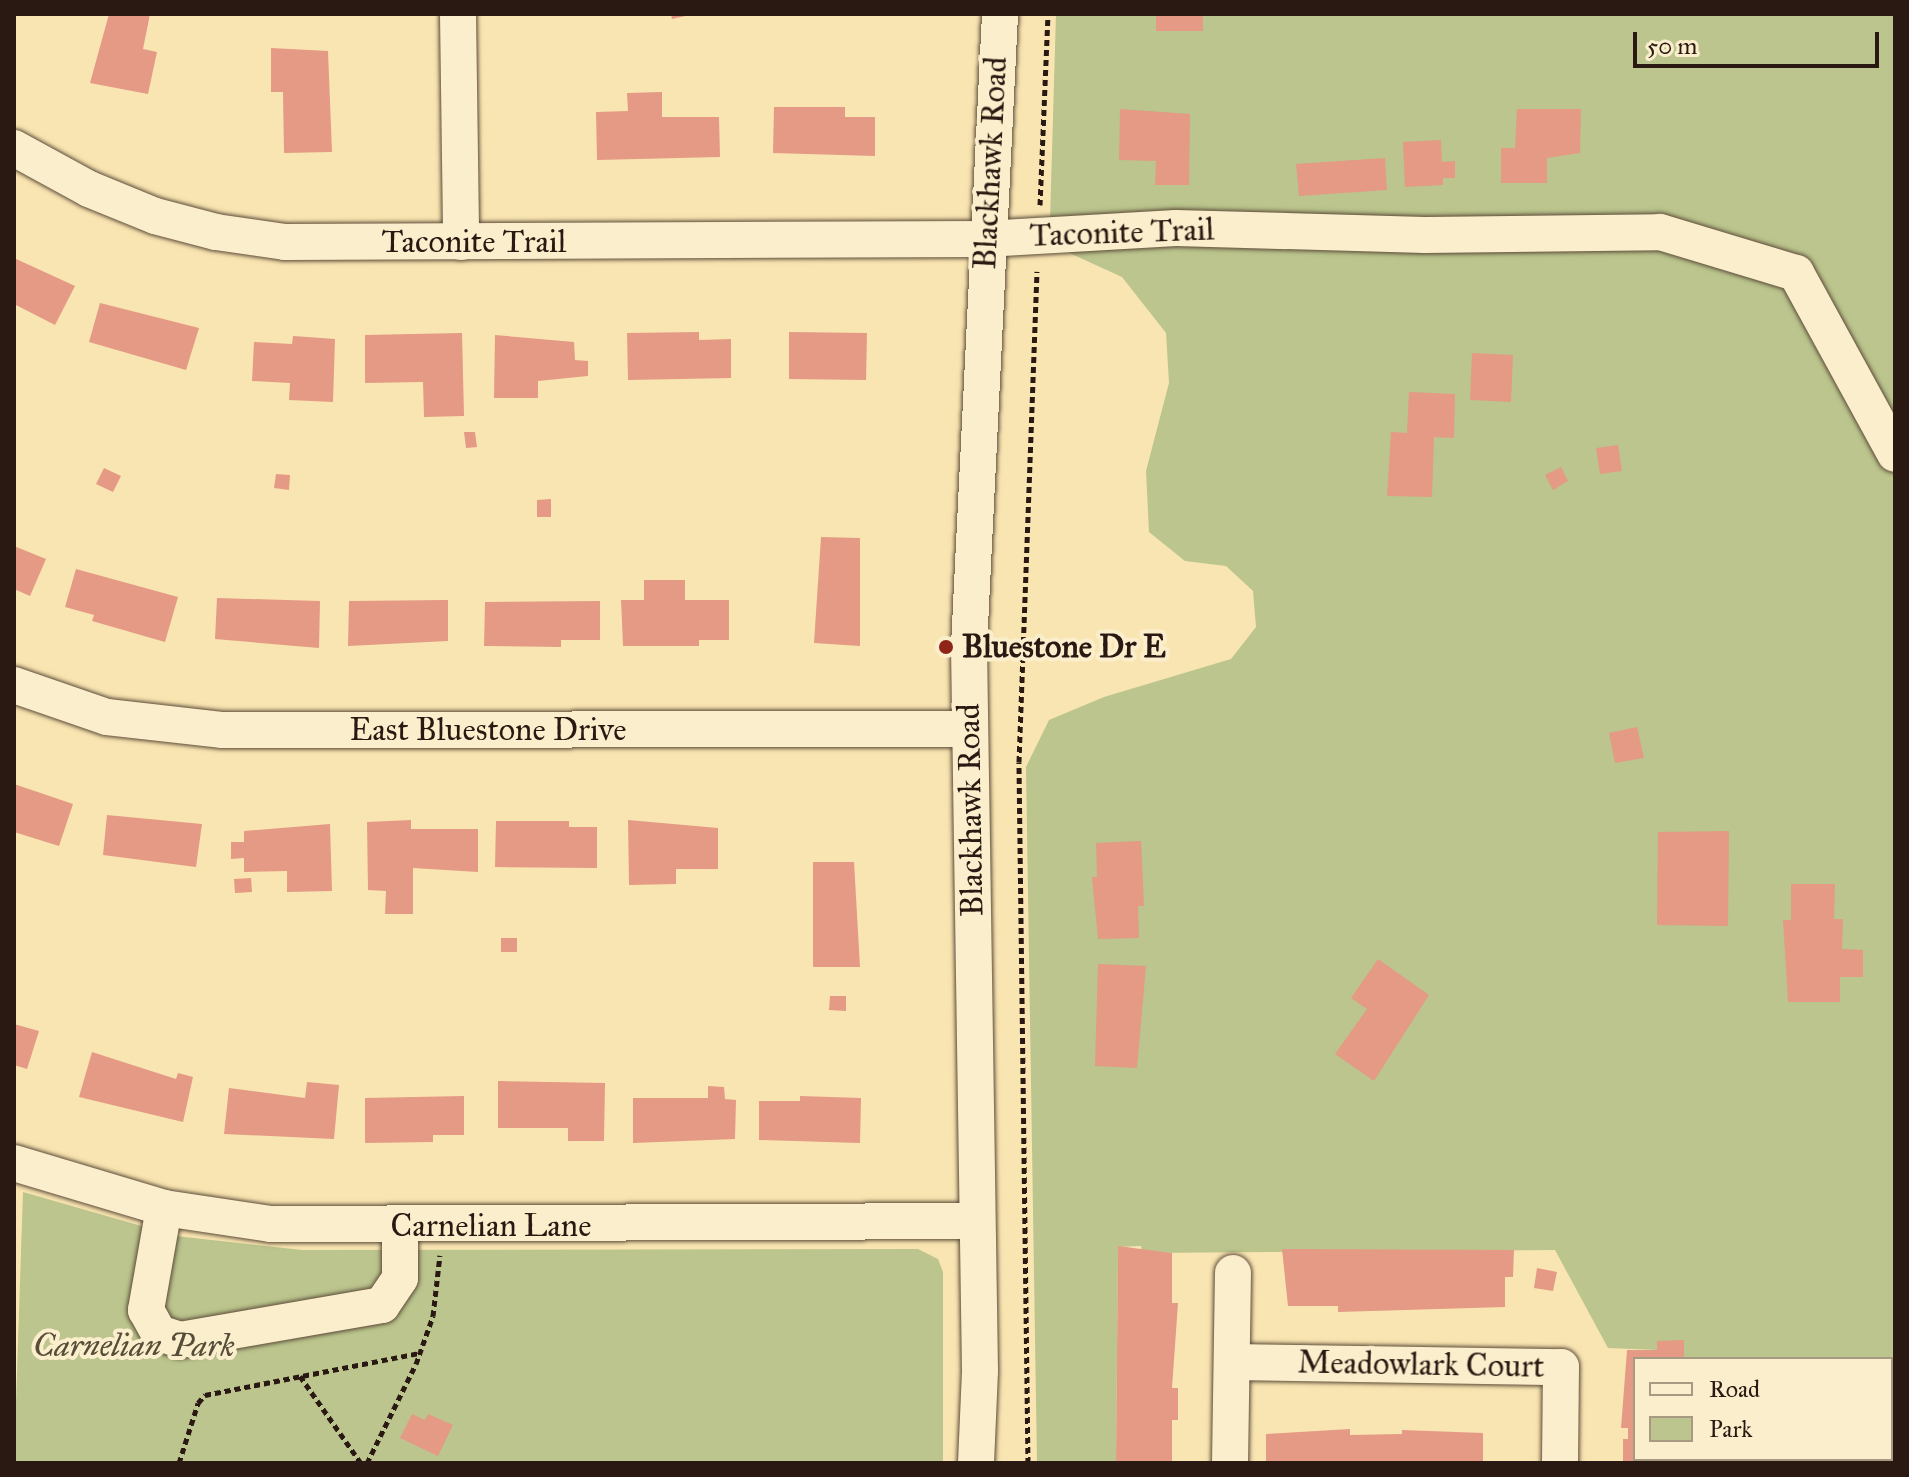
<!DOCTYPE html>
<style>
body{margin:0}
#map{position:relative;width:1909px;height:1477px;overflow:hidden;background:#f9e5b1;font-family:"IM FELL Great Primer",serif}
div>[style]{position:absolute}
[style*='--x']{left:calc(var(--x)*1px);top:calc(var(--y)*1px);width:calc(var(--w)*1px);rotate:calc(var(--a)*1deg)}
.green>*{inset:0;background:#bbc58d}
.building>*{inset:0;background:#e49a84}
.path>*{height:5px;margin-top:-2.5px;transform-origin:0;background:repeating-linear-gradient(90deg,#291912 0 6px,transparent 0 10px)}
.roads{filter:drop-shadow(0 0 2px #5d4c3a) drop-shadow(0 0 2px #5d4c3a)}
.minor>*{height:36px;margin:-18px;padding:0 18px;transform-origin:18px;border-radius:18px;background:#fbeecc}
.dots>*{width:22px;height:22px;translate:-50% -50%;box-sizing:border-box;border:4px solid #fbeecc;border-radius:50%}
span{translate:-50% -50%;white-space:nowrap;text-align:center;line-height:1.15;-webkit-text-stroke:8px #fbeecc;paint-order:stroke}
.street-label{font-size:32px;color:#291912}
.poi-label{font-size:32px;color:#291912;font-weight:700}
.left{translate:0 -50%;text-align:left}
.park-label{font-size:32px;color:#554d37;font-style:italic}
.frame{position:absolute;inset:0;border:16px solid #291912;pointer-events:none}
.legend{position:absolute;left:1633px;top:1357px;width:260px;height:104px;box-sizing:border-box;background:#fbeecc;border:2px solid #a79982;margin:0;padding:10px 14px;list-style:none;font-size:24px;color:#291912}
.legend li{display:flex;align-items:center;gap:16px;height:40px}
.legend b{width:40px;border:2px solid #a79982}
.scale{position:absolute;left:1633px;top:32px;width:246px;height:36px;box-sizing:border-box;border:4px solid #291912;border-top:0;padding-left:10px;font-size:24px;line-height:28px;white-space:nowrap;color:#291912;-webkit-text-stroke:6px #fbeecc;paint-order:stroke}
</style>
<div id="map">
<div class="green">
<i style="clip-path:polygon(1056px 14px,1895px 14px,1895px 1463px,1684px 1463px,1891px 1459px,1891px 1359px,1684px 1359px,1657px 1350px,1608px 1348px,1555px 1250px,1142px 1253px,1141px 1246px,1118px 1247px,1116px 1463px,1037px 1463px,1026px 767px,1049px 720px,1104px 697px,1231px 659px,1256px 627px,1253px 591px,1226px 566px,1185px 561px,1149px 532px,1146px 471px,1169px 383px,1166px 333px,1122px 277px,1065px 251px,1050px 220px)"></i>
<i style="clip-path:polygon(23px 1192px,176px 1236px,302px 1250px,918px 1249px,938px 1259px,943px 1272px,943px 1463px,14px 1463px)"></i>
</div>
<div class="building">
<i style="clip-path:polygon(109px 14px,150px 14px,143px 49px,157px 52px,148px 94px,90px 83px)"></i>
<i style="clip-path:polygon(671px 14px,690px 14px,690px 15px,672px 19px)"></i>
<i style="clip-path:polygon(1156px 14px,1203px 14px,1203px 31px,1156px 31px)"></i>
<i style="clip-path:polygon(271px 48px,328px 51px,332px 152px,284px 153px,283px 92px,271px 92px)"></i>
<i style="clip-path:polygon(662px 92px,662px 117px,719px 117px,720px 157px,597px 160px,596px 112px,628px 111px,627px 93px)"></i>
<i style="clip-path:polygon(774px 107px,845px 107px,845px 117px,875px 117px,875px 156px,773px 153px)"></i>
<i style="clip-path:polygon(1120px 109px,1190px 114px,1189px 185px,1155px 185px,1156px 161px,1119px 160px)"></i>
<i style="clip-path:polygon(1517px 109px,1581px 109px,1580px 153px,1547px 158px,1547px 183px,1501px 183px,1501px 148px,1515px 148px)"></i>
<i style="clip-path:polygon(1441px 140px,1442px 162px,1455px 161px,1455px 178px,1443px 178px,1443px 185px,1405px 187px,1403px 142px)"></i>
<i style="clip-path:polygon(1385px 158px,1387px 190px,1299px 196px,1296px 164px)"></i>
<i style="clip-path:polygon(14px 258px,75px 286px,55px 325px,14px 304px)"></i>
<i style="clip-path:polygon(100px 303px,199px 328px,186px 370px,89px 342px)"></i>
<i style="clip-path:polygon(699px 332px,699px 340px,731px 339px,731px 378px,628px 380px,627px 333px)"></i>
<i style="clip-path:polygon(789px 332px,867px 333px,866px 380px,789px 379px)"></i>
<i style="clip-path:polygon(462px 333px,464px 416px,424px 417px,423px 382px,365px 383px,365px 335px)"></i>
<i style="clip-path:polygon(495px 335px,574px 342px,575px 360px,588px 361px,588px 376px,538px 381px,538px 398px,494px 398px)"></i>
<i style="clip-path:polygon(293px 336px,335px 339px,333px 402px,289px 400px,290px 383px,252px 381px,254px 342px,292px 344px)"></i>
<i style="clip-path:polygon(1472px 353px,1513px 355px,1511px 402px,1470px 400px)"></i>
<i style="clip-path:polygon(1409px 392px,1455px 394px,1454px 438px,1434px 437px,1432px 497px,1387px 496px,1391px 432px,1407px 433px)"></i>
<i style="clip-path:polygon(464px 432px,475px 432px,477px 447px,466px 448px)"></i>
<i style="clip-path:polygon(1618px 445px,1622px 471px,1600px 474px,1596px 448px)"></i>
<i style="clip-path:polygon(1561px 467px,1568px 481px,1553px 490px,1545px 475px)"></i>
<i style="clip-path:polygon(104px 468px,121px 476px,113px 492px,96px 484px)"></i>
<i style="clip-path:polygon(276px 474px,290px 475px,289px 490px,274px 488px)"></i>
<i style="clip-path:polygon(551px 499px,551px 517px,537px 517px,537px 500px)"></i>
<i style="clip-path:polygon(821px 537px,860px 538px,860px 646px,814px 643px)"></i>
<i style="clip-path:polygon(14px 546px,46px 559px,30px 596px,14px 589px)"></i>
<i style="clip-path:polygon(76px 569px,178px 597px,165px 642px,92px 621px,94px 615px,65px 607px)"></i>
<i style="clip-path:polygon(644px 580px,685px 580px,685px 600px,729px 600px,729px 640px,699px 640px,699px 646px,623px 646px,621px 600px,644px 600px)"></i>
<i style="clip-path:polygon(217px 598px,320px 601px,319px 648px,215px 639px)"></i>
<i style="clip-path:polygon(448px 600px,448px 641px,348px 646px,349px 601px)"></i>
<i style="clip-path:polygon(600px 601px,600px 640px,561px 640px,561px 647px,484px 646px,485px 602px)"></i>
<i style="clip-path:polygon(1637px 727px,1644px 758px,1615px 763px,1609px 733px)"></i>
<i style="clip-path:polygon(14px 784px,73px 804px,59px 846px,14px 832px)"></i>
<i style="clip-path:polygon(107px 815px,202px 824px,196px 867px,103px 855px)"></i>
<i style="clip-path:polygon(411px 820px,411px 829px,478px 829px,478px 872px,413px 868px,413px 914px,385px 914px,386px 891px,368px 890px,367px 822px)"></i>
<i style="clip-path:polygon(628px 820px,718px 828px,718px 869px,676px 869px,676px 884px,629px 885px)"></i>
<i style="clip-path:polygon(496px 821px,569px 821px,569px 827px,597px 827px,597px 868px,495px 867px)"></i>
<i style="clip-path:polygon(330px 824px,332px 891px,287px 892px,287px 871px,244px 872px,244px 858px,231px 859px,231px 842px,244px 842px,244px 831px)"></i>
<i style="clip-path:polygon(1729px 831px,1728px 926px,1657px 925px,1658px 832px)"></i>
<i style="clip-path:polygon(1141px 841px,1144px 906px,1138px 906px,1139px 938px,1098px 939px,1092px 877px,1097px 877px,1096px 843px)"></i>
<i style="clip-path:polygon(813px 862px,854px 862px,860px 967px,813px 967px)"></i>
<i style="clip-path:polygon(251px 878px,252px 892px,235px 893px,234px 879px)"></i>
<i style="clip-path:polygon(1791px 884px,1835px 884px,1834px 919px,1843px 919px,1842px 949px,1863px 950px,1863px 977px,1840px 977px,1840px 1002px,1788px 1002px,1783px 920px,1791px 920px)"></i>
<i style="clip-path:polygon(501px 938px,517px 938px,517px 952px,501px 952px)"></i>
<i style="clip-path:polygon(1378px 959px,1429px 995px,1374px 1081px,1335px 1054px,1367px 1009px,1351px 998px)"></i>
<i style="clip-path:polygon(1098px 964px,1146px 966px,1137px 1068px,1095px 1066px)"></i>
<i style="clip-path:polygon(830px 996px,846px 996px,846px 1011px,829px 1010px)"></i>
<i style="clip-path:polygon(14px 1024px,39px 1031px,27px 1069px,14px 1065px)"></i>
<i style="clip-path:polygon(92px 1052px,176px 1079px,178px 1073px,193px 1077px,183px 1122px,79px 1097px)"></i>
<i style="clip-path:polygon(498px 1081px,605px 1083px,604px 1141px,568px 1141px,568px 1128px,498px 1128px)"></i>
<i style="clip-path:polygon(307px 1082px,339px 1085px,334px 1139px,224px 1134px,229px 1088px,305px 1098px)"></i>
<i style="clip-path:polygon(708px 1086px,724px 1087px,725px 1099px,736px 1100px,735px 1139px,633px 1143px,633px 1098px,708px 1098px)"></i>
<i style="clip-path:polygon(464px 1096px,464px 1135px,433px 1135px,433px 1142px,365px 1143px,365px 1098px)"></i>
<i style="clip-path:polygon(800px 1096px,861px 1098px,860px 1143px,759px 1140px,759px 1101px,800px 1101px)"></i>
<i style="clip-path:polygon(1118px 1246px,1172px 1253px,1172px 1303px,1178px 1303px,1172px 1388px,1178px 1388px,1178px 1420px,1172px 1420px,1172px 1463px,1116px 1463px)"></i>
<i style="clip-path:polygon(1282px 1249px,1514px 1250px,1513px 1277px,1505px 1277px,1505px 1307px,1338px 1312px,1338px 1306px,1288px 1306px)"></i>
<i style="clip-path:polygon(1537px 1268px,1557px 1272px,1553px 1291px,1534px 1288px)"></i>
<i style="clip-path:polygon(1684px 1340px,1684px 1359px,1635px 1359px,1635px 1459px,1684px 1463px,1623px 1463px,1623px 1439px,1628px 1439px,1628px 1428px,1621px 1428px,1627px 1350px,1657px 1350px,1657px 1341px)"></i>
<i style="clip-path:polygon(412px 1414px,425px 1420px,428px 1414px,453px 1425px,438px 1456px,400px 1438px)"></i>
<i style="clip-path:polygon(1350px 1429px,1350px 1435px,1402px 1434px,1402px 1430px,1483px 1433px,1483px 1463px,1266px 1463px,1266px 1434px)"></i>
</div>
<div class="path">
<i style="--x:1040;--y:205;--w:191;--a:-87.6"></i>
<i style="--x:300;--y:1376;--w:106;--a:55"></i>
<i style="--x:179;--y:1463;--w:63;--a:-72.4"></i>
<i style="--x:198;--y:1403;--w:11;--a:-49"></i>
<i style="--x:205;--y:1395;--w:219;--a:-11.1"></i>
<i style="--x:367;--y:1463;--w:110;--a:-63.7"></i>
<i style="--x:416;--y:1364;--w:51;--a:-70.5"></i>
<i style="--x:433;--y:1316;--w:61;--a:-83.5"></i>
<i style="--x:1028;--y:1463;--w:701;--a:-90.74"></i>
<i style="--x:1019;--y:762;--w:491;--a:-87.9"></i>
</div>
<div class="roads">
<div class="minor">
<i style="--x:458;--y:14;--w:228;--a:89.2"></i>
<i style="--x:14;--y:148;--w:85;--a:28.7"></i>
<i style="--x:89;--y:189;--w:71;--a:22.2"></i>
<i style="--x:155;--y:216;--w:63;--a:14.7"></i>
<i style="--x:216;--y:232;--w:70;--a:8.2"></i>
<i style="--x:285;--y:242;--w:700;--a:-0.25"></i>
<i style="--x:985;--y:239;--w:191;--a:-3.3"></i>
<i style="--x:1176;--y:228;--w:249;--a:1.6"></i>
<i style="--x:1425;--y:235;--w:235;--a:-0.7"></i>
<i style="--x:1660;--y:232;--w:142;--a:16.8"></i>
<i style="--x:1796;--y:273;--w:206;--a:61.3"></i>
<i style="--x:14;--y:685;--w:98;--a:19"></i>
<i style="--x:107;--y:717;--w:117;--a:6.4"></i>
<i style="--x:223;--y:730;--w:746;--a:-0.08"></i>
<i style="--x:14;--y:1163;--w:157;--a:16.7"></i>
<i style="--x:164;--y:1208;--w:108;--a:8.5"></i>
<i style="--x:271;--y:1224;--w:706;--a:-0.24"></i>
<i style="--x:164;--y:1208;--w:104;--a:100"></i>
<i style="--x:146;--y:1310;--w:26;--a:61"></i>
<i style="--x:159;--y:1333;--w:22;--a:18"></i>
<i style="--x:180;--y:1340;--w:205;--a:-9.8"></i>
<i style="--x:382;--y:1305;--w:32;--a:-56"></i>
<i style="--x:400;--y:1278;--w:51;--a:-90"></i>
<i style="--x:1234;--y:1362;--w:327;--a:0.9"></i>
<i style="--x:1561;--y:1367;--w:96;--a:90.6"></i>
<i style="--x:976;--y:1463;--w:92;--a:-87.5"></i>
<i style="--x:980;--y:1371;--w:725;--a:-90.87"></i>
<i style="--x:969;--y:646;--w:633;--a:-87.19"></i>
<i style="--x:1230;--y:1463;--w:190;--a:-89.1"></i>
</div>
</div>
<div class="dots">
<i style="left:946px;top:647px;background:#8f2418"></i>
</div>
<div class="street-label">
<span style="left:991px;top:163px;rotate:-87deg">Blackhawk Road</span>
<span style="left:1122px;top:233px;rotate:-2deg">Taconite Trail</span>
<span style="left:474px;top:242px">Taconite Trail</span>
<span style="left:488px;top:730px">East Bluestone Drive</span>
<span style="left:971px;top:810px;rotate:-91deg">Blackhawk Road</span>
<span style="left:491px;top:1226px">Carnelian Lane</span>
<span style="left:1421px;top:1365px;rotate:1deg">Meadowlark Court</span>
</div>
<div class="poi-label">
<span class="left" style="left:962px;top:647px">Bluestone Dr E</span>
</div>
<div class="park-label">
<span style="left:134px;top:1346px">Carnelian Park</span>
</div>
<div class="frame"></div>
<ul class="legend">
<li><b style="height:10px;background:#fbeecc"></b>Road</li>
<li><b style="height:22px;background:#bbc58d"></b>Park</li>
</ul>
<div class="scale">50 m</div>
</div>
